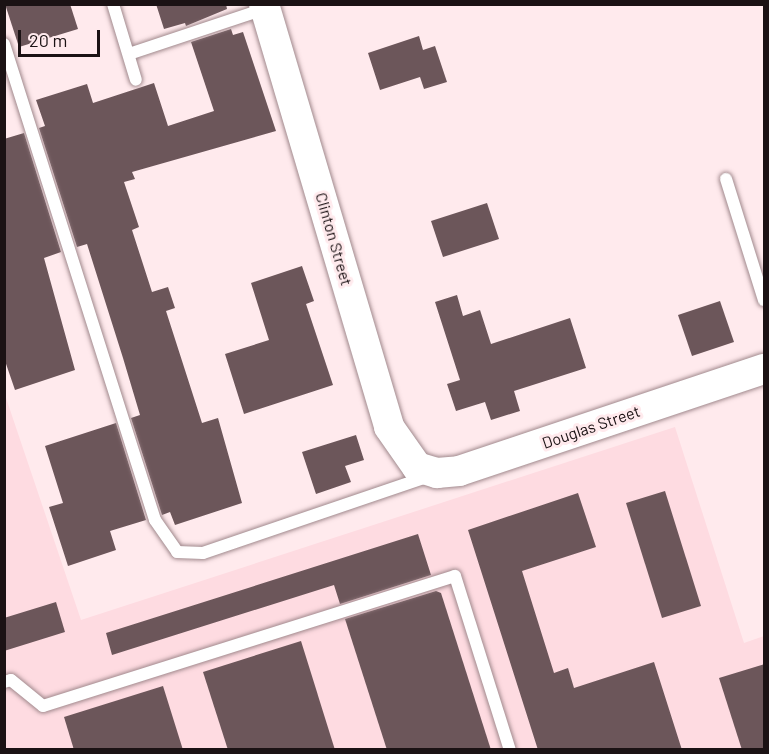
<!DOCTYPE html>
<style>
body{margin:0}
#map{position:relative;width:769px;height:754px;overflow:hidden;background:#ffeaed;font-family:Barlow,sans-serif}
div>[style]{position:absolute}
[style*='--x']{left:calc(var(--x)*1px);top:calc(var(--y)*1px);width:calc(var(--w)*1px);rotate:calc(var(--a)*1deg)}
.built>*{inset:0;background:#fedbe1}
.building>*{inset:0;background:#6c565a}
.roads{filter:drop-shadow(0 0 2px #a1898d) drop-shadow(0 0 2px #a1898d)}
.service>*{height:12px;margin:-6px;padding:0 6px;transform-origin:6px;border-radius:6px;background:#fff}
.tertiary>*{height:30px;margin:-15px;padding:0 15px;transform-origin:15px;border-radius:15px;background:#fff}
span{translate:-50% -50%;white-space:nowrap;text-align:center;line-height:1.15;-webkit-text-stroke:6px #ffeaed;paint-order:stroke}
.street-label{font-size:16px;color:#1b1214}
.frame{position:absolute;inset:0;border:6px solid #1b1214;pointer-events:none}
.scale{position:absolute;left:18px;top:30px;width:82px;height:27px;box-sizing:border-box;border:3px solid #1b1214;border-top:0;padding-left:8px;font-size:18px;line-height:21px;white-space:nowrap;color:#1b1214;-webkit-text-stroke:4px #ffeaed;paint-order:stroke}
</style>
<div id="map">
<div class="built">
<i style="clip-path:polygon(4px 392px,81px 620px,675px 427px,744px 643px,764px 636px,764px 749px,5px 749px)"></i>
</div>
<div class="building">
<i style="clip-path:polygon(5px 4px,70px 4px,78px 29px,19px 47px)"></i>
<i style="clip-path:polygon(156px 4px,226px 4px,227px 9px,186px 26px,185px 23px,164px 29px)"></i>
<i style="clip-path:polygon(231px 29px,233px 35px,243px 32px,276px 131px,132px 172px,135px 179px,124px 182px,139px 227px,132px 230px,152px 292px,168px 287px,175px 308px,166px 311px,202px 423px,218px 418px,242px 503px,175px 525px,170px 512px,162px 515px,131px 418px,140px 415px,123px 358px,87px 244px,77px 247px,39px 128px,45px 126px,36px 100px,87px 84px,93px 103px,154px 83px,168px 126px,214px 111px,191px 42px)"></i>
<i style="clip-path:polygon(419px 36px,423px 50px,435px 46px,447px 82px,424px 89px,420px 77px,380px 90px,368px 53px)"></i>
<i style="clip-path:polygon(24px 133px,61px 252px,44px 258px,75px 370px,15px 390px,4px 358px,4px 139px)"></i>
<i style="clip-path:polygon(487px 203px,499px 239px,443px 257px,431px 221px)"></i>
<i style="clip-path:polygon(302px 266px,314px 301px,306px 304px,333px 385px,244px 414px,225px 354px,269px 340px,251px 283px)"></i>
<i style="clip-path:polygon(457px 295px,463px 316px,480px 310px,491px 344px,570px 318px,586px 368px,514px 391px,520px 411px,491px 420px,485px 402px,456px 411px,447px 384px,460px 380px,435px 302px)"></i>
<i style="clip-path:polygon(720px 301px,734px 342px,692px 356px,678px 315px)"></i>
<i style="clip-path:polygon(116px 423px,146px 520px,110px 531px,116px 550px,68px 566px,49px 507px,63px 503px,45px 446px)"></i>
<i style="clip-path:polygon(356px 435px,364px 460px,345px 466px,351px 482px,316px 494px,302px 452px)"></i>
<i style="clip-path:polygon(665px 491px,701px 606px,662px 618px,626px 503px)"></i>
<i style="clip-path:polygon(578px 493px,596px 547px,522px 571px,554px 673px,568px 668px,574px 688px,654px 662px,682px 750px,538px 750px,468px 530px)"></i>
<i style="clip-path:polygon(418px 534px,431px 575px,340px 604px,334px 585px,112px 655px,106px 633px)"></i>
<i style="clip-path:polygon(436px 591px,441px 593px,491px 750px,387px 750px,345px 619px)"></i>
<i style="clip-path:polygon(56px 602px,65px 632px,4px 651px,4px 618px)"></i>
<i style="clip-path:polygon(301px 641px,335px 750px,228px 750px,203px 672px)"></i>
<i style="clip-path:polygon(765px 664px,765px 750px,742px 750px,719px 678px)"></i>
<i style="clip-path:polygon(163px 686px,183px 750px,74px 750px,64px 717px)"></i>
</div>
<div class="roads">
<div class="service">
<i style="--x:113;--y:4;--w:79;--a:73.2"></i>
<i style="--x:4;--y:44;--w:499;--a:72.4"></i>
<i style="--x:155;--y:520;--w:39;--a:55"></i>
<i style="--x:177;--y:552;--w:26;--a:2"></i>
<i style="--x:203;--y:553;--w:236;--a:-18.8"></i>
<i style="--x:129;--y:54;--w:142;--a:-18.4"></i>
<i style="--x:726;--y:179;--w:127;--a:72.6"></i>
<i style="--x:4;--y:682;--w:7;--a:-16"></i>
<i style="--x:11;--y:680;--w:41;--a:39.1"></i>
<i style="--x:43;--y:706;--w:432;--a:-17.5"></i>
<i style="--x:455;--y:576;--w:182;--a:72.5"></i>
</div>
<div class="tertiary">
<i style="--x:264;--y:4;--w:441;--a:73.5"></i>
<i style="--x:389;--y:427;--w:49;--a:55"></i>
<i style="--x:417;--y:467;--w:21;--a:17"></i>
<i style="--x:437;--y:473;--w:22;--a:-5"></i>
<i style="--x:459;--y:471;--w:322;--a:-18.5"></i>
</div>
</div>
<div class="street-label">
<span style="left:334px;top:239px;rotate:74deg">Clinton Street</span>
<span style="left:591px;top:427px;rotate:-19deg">Douglas Street</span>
</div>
<div class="frame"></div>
<div class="scale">20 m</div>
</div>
